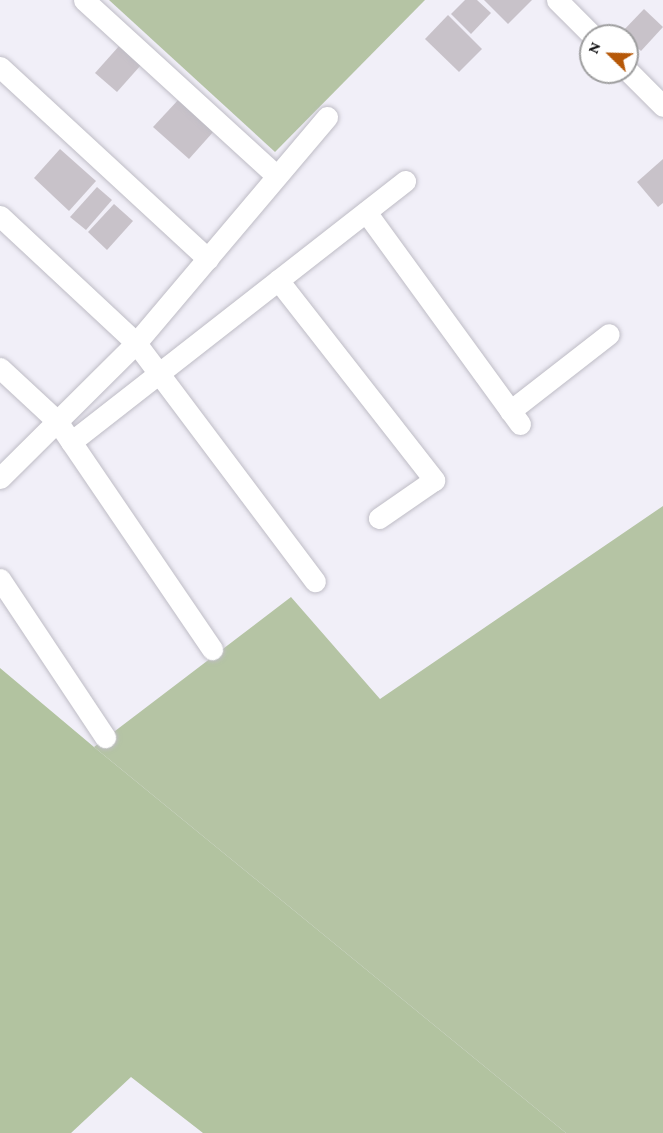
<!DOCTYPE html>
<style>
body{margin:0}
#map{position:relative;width:663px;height:1133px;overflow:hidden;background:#f1eff8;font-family:"Crimson Pro",serif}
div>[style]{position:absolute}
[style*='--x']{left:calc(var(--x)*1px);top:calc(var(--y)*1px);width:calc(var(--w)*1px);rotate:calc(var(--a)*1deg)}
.green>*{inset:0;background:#b5c4a4}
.forest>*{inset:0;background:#b2c3a0}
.building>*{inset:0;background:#c8c2c9}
.roads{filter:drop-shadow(0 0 2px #bebcc5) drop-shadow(0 0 2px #bebcc5)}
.street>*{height:21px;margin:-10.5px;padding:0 10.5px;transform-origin:10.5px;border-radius:10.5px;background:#fff}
span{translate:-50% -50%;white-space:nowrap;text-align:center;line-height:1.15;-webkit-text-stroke:4.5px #fff;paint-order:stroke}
.north{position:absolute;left:579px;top:24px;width:60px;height:60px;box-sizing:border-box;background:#fff;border:2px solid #9e9e9f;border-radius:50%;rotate:293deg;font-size:16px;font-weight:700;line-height:24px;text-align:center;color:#0c0c0e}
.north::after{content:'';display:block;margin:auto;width:21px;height:27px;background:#b65808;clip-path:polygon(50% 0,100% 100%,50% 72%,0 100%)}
</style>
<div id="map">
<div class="green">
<i style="clip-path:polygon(109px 0,425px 0,275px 152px)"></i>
<i style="clip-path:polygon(663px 506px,663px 1133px,566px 1133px,94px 747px,291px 597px,380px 699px)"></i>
</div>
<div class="forest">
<i style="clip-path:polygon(0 668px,94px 747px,566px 1133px,203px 1133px,131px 1077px,71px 1133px,0 1133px)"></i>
</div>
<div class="building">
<i style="clip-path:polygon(465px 0,477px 0,491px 13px,471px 34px,451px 14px)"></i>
<i style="clip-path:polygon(484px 0,532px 0,508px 24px)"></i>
<i style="clip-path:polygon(644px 9px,663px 27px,641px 51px,621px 33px)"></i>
<i style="clip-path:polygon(448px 15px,482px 49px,459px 72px,425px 39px)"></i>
<i style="clip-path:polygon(120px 45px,141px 65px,117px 92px,95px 73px)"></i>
<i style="clip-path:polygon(179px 99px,214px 131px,189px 159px,153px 127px)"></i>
<i style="clip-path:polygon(60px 149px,96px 181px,69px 211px,34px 178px)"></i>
<i style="clip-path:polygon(663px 159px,663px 203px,658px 207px,637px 182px)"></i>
<i style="clip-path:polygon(97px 187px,112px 200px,86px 230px,70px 217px)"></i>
<i style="clip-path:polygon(114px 204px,133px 221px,107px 250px,88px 232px)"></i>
</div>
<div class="roads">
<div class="street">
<i style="--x:84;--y:0;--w:261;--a:42.4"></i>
<i style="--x:557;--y:0;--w:51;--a:45"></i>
<i style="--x:0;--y:67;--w:283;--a:42.7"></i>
<i style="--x:627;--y:70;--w:51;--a:45"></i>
<i style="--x:366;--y:212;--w:262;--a:54"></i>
<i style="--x:0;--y:216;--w:186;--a:43"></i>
<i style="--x:136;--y:343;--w:298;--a:53.1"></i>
<i style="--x:278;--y:280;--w:254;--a:52"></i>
<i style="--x:434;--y:480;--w:67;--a:145.4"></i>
<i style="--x:0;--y:368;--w:78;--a:42.9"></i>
<i style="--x:57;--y:421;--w:276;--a:55.8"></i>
<i style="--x:510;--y:411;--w:125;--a:-37.9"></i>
<i style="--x:71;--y:442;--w:424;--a:-38"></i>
<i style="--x:0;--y:478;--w:192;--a:-44.8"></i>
<i style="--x:136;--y:343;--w:296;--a:-49.8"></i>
<i style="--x:0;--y:579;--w:190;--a:56.4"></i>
</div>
</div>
<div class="north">N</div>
</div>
